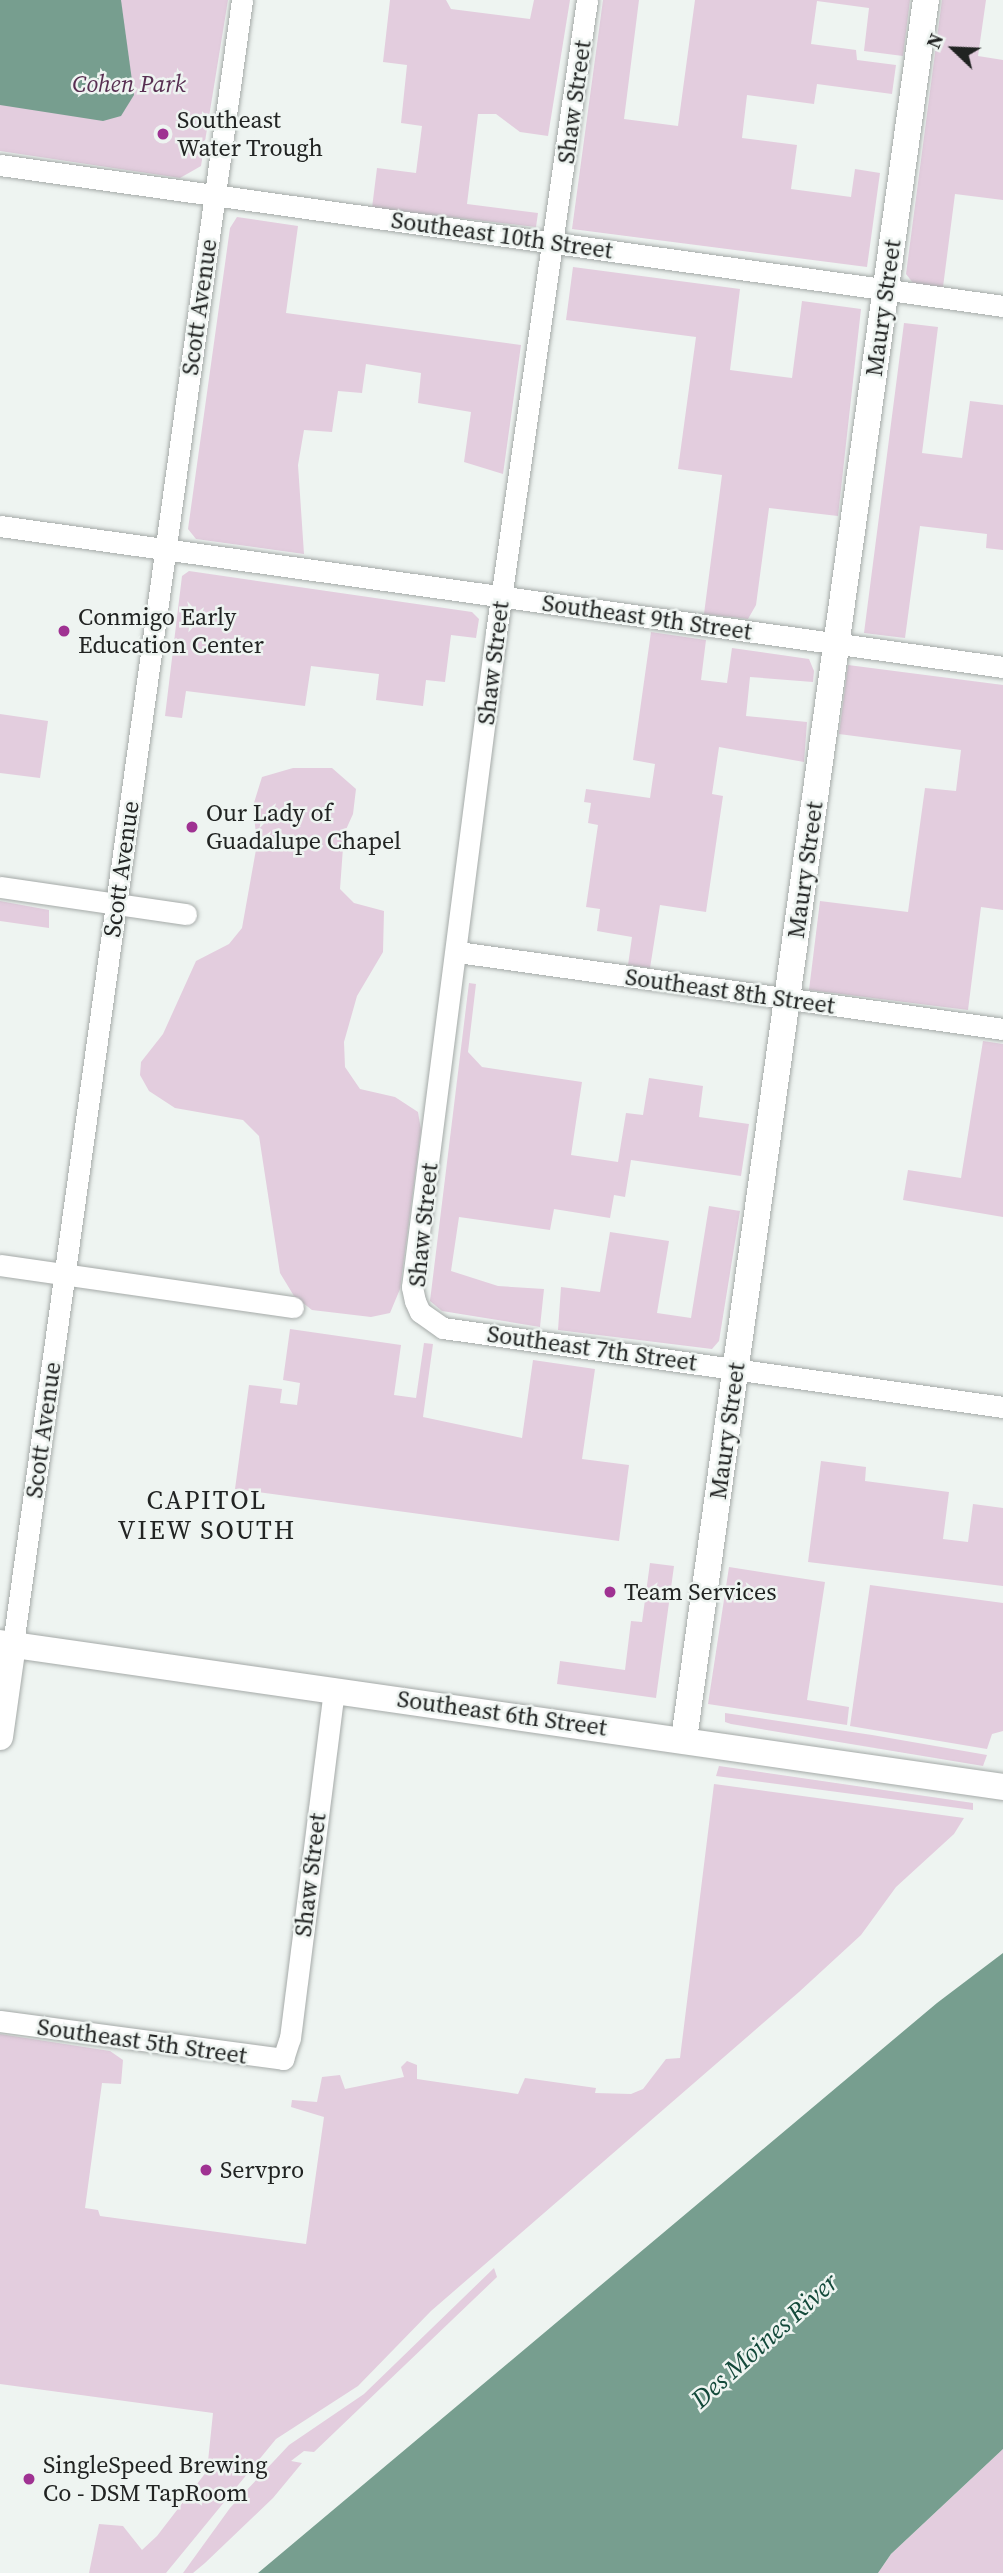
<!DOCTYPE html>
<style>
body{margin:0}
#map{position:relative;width:1003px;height:2573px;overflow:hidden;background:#eef4f1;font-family:"Source Serif 4",serif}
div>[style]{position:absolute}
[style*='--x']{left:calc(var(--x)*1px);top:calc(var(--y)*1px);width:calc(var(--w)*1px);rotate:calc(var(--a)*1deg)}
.green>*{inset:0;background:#e3cdde}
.water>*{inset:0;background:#779e8f}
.roads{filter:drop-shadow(0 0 2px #a5aaa8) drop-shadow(0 0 2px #a5aaa8)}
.minor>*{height:21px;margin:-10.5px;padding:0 10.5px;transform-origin:10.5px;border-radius:10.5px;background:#fff}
.major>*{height:26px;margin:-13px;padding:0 13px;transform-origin:13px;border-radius:13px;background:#fff}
.dots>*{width:19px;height:19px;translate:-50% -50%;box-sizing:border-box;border:4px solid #eef4f1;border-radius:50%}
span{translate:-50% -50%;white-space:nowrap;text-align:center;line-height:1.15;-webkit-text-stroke:5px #eef4f1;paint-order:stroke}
.park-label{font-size:24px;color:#582f52;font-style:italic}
.street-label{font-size:24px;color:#212322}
.poi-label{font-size:24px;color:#212322}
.left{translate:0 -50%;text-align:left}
.neighbourhood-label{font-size:26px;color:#212322;letter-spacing:2px}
.water-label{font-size:26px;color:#13493a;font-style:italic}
.north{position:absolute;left:919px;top:14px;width:70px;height:70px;-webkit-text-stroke:5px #eef4f1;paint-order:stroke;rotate:293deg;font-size:19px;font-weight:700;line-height:28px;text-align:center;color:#212322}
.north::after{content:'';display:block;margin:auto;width:24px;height:32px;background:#212322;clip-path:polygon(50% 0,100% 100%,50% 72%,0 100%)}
</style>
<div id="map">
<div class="green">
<i style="clip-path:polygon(0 0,228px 0,201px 166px,180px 178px,0 151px)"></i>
<i style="clip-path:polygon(390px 0,446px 0,451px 9px,530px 19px,534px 0,570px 0,548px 136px,520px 132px,496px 114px,478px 114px,467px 204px,538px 213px,536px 227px,372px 208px,377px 168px,416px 173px,422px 126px,401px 123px,407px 65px,383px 62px)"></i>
<i style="clip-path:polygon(603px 0,639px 0,624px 119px,678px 126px,695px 0,910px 0,903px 56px,864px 51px,869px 8px,817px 1px,811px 44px,856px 50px,857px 60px,896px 65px,892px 94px,817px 84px,814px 104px,747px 95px,742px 138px,797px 145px,791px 189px,851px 197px,855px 169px,880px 173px,867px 267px,572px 229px)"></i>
<i style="clip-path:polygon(942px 0,986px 0,978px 56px,1003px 60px,1003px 200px,955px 194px,943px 287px,913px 283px,906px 274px)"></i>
<i style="clip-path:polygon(237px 217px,298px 226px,286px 313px,521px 345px,503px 474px,464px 462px,471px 412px,418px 403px,421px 373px,366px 364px,362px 393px,338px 391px,332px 432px,304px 430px,298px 465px,304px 554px,196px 539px,188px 529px,230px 228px)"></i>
<i style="clip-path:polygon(573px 267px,740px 289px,730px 370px,792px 378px,802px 301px,861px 309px,838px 516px,769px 508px,756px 605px,748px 619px,704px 614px,722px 475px,678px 469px,696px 337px,566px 320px)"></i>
<i style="clip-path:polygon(904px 323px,938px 327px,922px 453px,962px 458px,970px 401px,1003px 405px,1003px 550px,986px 548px,987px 534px,920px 526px,905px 638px,864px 633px)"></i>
<i style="clip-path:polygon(189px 571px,472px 612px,479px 619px,476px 638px,451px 635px,445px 682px,426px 680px,423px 706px,376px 700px,379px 674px,311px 666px,305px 706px,186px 691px,182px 718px,165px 716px,182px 576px)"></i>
<i style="clip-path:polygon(651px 632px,706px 640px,701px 680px,727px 683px,732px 648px,809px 659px,814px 671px,813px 682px,750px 677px,746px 716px,807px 722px,804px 762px,719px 747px,712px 794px,723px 796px,706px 912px,660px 905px,650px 968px,628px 965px,632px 937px,597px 931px,600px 909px,586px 907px,598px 825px,588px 823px,591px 803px,584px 802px,586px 789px,650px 798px,655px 764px,633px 760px)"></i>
<i style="clip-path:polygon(848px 665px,1003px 685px,1003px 910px,981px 907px,968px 1010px,809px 990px,820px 901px,908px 912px,925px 788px,956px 791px,961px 750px,839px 734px)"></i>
<i style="clip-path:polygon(0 714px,48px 721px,40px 778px,0 773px)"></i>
<i style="clip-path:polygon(293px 768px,332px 768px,356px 789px,353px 814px,344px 834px,340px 889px,354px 903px,384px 911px,383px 952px,357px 996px,344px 1042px,345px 1067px,360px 1089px,395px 1097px,418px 1112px,421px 1130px,400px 1289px,390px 1313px,371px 1317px,312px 1310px,294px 1296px,280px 1273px,259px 1136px,243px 1120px,175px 1108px,149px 1091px,140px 1075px,141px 1062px,163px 1034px,196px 961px,229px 944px,242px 928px,257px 844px,253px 806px,262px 777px)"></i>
<i style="clip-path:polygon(0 901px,49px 910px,49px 928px,0 921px)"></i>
<i style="clip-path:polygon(469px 983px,476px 984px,468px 1052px,482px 1067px,582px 1082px,571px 1155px,618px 1162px,626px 1113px,643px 1115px,649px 1078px,703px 1086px,699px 1117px,749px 1124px,741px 1176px,631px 1160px,625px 1197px,614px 1195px,610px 1218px,554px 1209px,550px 1230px,459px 1217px,451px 1271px,498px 1286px,544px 1289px,540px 1327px,442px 1311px,430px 1301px)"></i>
<i style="clip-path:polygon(983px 1041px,1003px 1044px,1003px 1217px,903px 1200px,908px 1170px,961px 1178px)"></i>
<i style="clip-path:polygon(709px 1206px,740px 1211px,719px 1341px,712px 1349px,558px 1330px,561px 1287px,600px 1292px,610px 1232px,669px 1241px,657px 1313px,691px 1318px)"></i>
<i style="clip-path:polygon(290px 1329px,401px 1345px,394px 1395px,416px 1398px,424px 1343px,433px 1344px,423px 1417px,522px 1438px,533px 1360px,595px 1369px,582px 1459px,629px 1465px,619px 1541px,235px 1489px,249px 1385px,282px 1389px,280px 1403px,297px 1405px,300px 1383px,283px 1380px)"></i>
<i style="clip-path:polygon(821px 1461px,866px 1467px,865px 1481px,949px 1492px,943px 1539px,968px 1542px,973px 1504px,1003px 1508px,1003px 1586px,808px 1562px)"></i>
<i style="clip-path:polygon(650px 1563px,674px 1566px,656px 1698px,557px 1684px,560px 1661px,625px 1670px,631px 1621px,642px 1622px)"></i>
<i style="clip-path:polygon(729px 1567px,825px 1582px,807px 1700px,849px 1707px,847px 1725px,708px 1704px)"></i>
<i style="clip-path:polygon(870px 1585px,1003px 1603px,1003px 1731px,992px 1734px,987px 1749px,850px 1726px)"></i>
<i style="clip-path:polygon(725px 1713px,872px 1735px,987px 1755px,983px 1766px,731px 1724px,725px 1722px)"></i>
<i style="clip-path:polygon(719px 1766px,973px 1803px,973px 1810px,716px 1776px)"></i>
<i style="clip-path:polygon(714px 1784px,964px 1818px,954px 1834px,896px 1887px,861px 1935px,799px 1992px,431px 2311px,358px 2386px,276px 2439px,166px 2573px,89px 2573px,99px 2524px,123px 2526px,142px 2550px,157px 2536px,207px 2471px,213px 2413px,0 2384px,0 2034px,110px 2051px,123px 2060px,121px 2084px,102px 2083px,85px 2208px,98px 2210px,100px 2216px,306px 2244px,324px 2117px,291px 2107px,292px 2100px,317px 2102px,322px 2077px,340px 2075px,345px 2089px,404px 2077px,401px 2067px,407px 2061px,417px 2065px,417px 2079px,518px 2094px,525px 2078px,596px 2088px,595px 2093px,631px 2094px,643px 2089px,666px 2059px,680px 2058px)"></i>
<i style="clip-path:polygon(494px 2268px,497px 2277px,314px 2452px,304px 2451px,291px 2461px,302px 2463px,273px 2498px,205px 2563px,193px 2573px,183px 2573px,230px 2508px,289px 2445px,364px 2394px)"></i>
<i style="clip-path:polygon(1003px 2449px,1003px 2573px,878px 2573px,891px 2554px)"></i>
</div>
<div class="water">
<i style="clip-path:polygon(0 0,121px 0,134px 95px,121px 116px,103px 121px,0 105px)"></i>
<i style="clip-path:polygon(1003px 1953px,1003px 2449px,891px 2554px,878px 2573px,258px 2573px,937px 2003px)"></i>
</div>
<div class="roads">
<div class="minor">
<i style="--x:587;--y:0;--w:640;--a:98.18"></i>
<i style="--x:496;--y:633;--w:659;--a:97.32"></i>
<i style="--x:412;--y:1287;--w:14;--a:78"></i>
<i style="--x:415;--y:1301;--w:12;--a:66"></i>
<i style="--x:420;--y:1312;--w:28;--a:35"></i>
<i style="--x:443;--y:1328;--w:566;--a:8.03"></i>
<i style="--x:0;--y:165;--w:1013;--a:8"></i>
<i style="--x:0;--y:526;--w:1013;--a:8"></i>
<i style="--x:0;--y:887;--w:188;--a:8.3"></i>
<i style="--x:458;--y:952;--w:550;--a:8.04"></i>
<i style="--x:0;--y:1265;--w:296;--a:8.2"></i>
<i style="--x:13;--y:1644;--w:1660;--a:-82.07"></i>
<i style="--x:0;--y:2021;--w:286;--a:7.6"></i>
<i style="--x:283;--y:2059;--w:22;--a:-72"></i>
<i style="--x:290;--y:2038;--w:352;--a:-82.8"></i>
</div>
<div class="major">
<i style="--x:0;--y:1643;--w:1013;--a:8.17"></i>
<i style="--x:0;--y:1737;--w:94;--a:-82"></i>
<i style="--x:684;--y:1739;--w:1756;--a:-82.08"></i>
</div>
</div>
<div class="dots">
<i style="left:163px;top:134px;background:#9f3292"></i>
<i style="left:64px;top:631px;background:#9f3292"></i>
<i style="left:192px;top:827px;background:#9f3292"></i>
<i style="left:610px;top:1592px;background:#9f3292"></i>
<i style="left:206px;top:2170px;background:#9f3292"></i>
<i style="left:29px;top:2479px;background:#9f3292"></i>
</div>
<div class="park-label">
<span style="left:129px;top:84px">Cohen Park</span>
</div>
<div class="street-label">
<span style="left:574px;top:102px;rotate:-82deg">Shaw Street</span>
<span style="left:502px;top:235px;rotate:8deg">Southeast 10th Street</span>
<span style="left:199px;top:307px;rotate:-82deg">Scott Avenue</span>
<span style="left:883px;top:308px;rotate:-82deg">Maury Street</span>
<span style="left:647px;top:617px;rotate:8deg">Southeast 9th Street</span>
<span style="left:493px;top:663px;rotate:-83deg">Shaw Street</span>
<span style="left:121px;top:869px;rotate:-82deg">Scott Avenue</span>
<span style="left:805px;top:870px;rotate:-82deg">Maury Street</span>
<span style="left:730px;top:991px;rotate:8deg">Southeast 8th Street</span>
<span style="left:423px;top:1225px;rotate:-84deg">Shaw Street</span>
<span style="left:592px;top:1348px;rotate:8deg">Southeast 7th Street</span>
<span style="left:43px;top:1430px;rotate:-82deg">Scott Avenue</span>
<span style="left:727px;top:1431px;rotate:-82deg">Maury Street</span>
<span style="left:502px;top:1713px;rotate:8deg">Southeast 6th Street</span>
<span style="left:310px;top:1875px;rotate:-83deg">Shaw Street</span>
<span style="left:142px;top:2041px;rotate:8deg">Southeast 5th Street</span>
</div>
<div class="poi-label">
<span class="left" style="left:177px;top:134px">Southeast<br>Water Trough</span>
<span class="left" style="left:78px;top:631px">Conmigo Early<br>Education Center</span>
<span class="left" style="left:206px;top:827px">Our Lady of<br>Guadalupe Chapel</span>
<span class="left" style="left:624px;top:1592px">Team Services</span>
<span class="left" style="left:220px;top:2170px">Servpro</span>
<span class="left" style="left:43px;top:2479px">SingleSpeed Brewing<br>Co - DSM TapRoom</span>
</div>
<div class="neighbourhood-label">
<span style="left:207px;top:1516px">CAPITOL<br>VIEW SOUTH</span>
</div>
<div class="water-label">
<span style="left:765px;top:2341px;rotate:-42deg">Des Moines River</span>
</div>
<div class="north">N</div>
</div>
